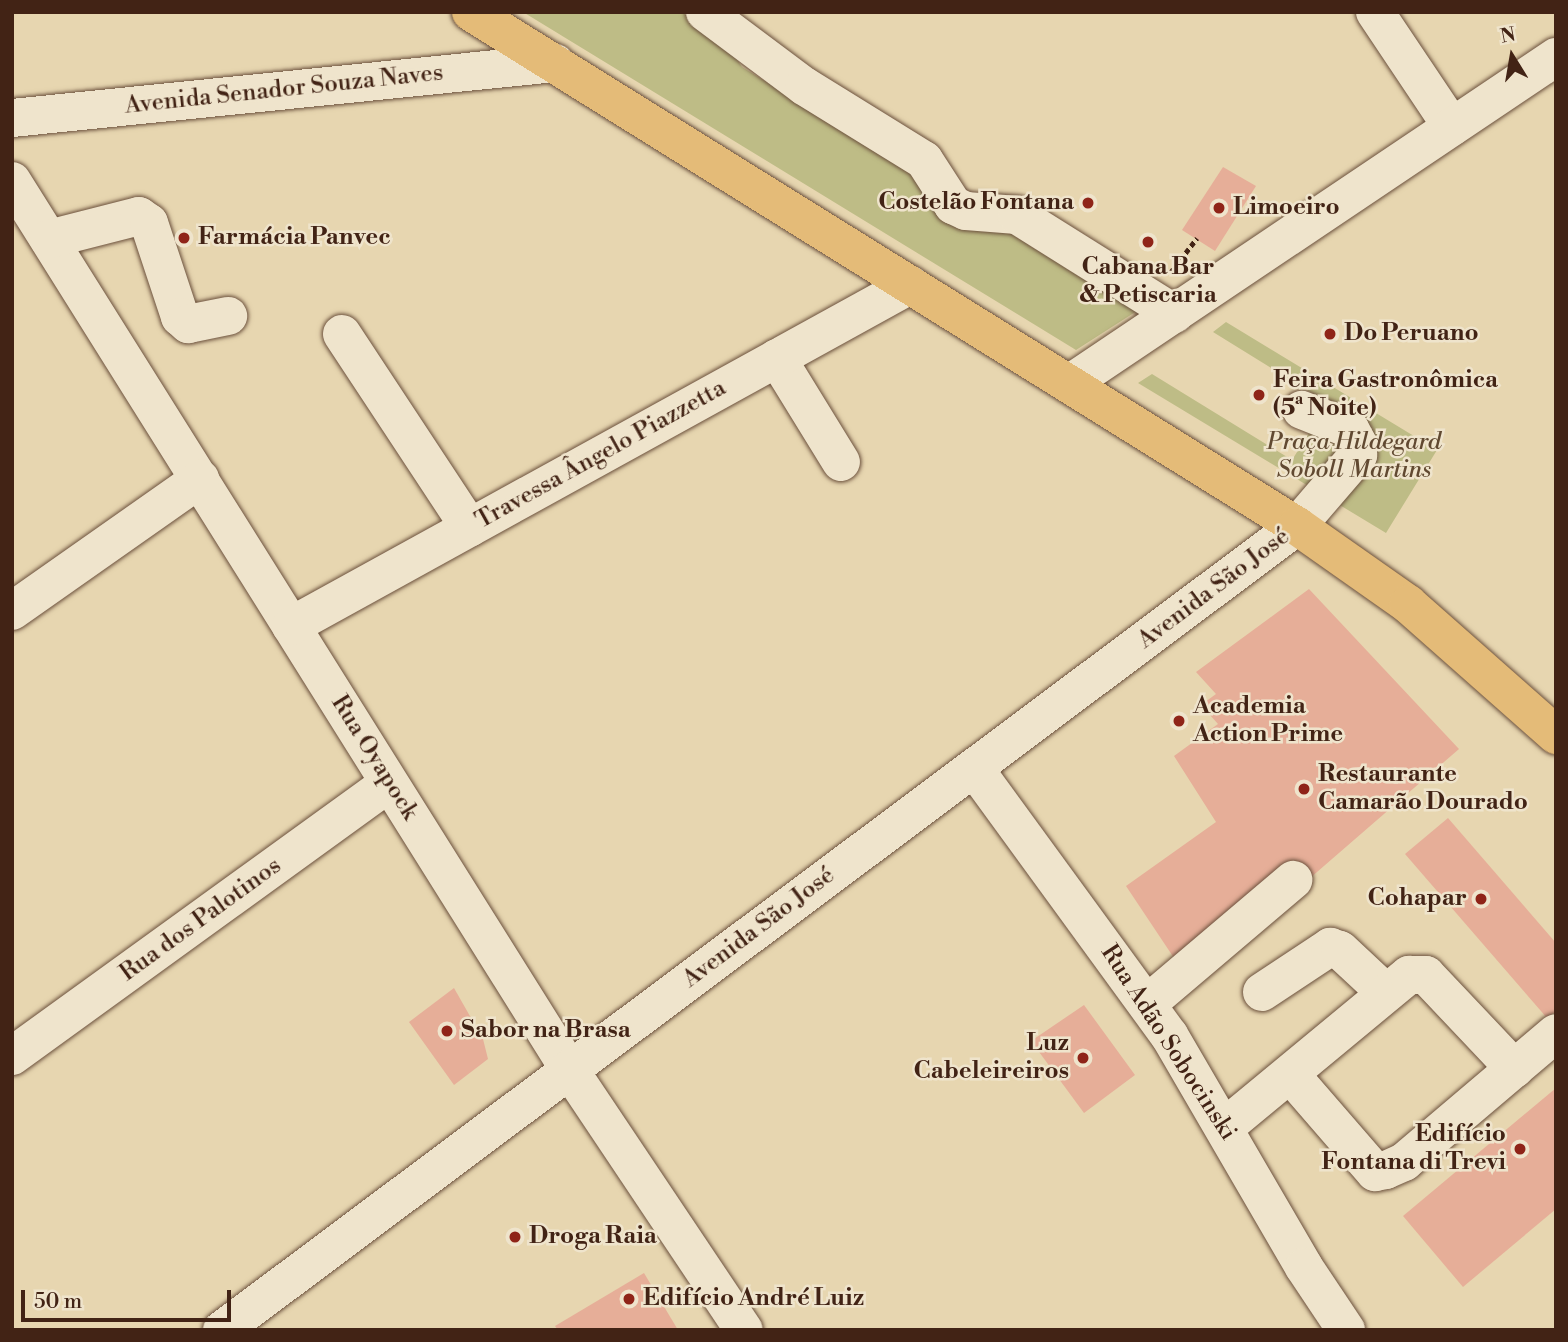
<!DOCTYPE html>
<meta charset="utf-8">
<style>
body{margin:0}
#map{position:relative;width:1568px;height:1342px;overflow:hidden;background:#e7d6b0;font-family:"Libre Bodoni",serif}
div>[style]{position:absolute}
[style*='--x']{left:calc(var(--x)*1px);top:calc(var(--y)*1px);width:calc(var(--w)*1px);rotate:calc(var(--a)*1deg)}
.green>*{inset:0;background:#bebc86}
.building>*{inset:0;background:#e6ae98}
.path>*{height:4.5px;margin-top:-2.25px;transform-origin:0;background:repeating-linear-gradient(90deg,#422315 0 5px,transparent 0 8.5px)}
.roads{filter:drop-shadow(0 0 2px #6b503c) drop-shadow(0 0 2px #6b503c)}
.minor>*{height:38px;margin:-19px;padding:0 19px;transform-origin:19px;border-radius:19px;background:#efe4cc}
.major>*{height:38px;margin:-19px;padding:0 19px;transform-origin:19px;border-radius:19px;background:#e4bb78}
.dots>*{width:19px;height:19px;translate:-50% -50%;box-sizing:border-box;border:4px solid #efe4cc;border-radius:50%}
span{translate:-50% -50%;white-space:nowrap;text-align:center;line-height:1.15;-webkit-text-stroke:5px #efe4cc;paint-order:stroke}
.street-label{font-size:24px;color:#422315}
.poi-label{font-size:24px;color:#422315;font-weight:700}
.right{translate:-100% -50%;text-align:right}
.left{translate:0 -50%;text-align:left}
.park-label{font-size:24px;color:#614931;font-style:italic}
.frame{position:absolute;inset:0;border:14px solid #422315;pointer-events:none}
.north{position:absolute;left:1477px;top:21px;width:70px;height:70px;-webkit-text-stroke:5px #efe4cc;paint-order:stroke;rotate:349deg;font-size:19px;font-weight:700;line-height:28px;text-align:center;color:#422315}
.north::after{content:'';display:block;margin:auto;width:24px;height:32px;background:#422315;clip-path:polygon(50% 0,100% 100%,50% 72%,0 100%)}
.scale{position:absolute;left:21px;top:1290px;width:210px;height:32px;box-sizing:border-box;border:4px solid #422315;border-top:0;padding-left:9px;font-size:21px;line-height:24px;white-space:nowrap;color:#422315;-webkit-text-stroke:5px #efe4cc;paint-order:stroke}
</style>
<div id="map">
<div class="green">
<i style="clip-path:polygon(523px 12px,681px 12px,722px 37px,742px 67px,1140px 309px,1076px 350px)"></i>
<i style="clip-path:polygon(1226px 322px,1437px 450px,1386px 533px,1138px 383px,1152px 374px,1292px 460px,1328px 403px,1213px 332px)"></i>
</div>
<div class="building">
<i style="clip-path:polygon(1223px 167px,1256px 186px,1215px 251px,1182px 230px)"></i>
<i style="clip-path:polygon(1309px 589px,1459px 749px,1190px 982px,1126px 886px,1216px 822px,1174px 756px,1218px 724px,1201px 705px,1216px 694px,1196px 672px)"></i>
<i style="clip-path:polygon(1448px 818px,1556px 943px,1556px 1011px,1547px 1018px,1405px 854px)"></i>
<i style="clip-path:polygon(454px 988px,483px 1039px,488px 1059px,454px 1085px,409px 1022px)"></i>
<i style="clip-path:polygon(1084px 1005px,1135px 1075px,1084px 1113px,1031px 1041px)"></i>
<i style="clip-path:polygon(1556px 1088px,1556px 1209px,1463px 1287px,1403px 1216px)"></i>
<i style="clip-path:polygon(644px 1273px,678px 1330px,558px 1330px,555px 1326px)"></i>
</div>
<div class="path">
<i style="--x:1170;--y:273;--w:44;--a:-52.4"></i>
</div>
<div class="roads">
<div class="minor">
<i style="--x:705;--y:12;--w:124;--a:36.8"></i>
<i style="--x:804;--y:86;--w:141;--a:31.7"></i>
<i style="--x:924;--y:160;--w:54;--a:57.2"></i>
<i style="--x:953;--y:205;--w:14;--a:25"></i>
<i style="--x:966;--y:211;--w:51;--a:4.5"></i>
<i style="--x:1017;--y:215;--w:186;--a:32.1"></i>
<i style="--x:1375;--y:12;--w:138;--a:56.2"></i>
<i style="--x:12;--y:118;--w:546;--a:-5.78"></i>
<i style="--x:12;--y:181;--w:1048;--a:57.9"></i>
<i style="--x:569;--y:1069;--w:314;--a:56.2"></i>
<i style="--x:49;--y:239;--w:93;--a:-14.3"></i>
<i style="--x:139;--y:216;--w:12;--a:35"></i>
<i style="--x:149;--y:223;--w:99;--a:71.7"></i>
<i style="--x:180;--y:317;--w:11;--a:41"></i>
<i style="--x:188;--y:324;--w:41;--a:-11.3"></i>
<i style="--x:342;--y:334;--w:232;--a:56.6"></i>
<i style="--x:777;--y:358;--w:122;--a:58.4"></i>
<i style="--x:1069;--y:384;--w:587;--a:-33.88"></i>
<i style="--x:12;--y:611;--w:230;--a:-35.1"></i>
<i style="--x:291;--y:626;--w:707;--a:-28.85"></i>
<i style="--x:974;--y:768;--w:331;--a:53.9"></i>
<i style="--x:1169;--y:1035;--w:268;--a:59.8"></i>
<i style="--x:1304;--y:1267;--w:76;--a:56.3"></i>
<i style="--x:1262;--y:992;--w:82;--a:-33.5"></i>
<i style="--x:1330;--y:947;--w:10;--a:17"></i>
<i style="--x:1340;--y:950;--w:60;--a:43"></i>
<i style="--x:1147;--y:1004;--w:192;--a:-40.3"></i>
<i style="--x:12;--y:1056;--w:465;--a:-35.9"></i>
<i style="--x:1290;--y:1074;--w:130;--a:49.1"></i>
<i style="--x:1375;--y:1172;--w:11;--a:-10"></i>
<i style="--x:1386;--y:1170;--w:20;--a:-24"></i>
<i style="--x:1404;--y:1162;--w:199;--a:-40.3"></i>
<i style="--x:1225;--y:1127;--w:239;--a:-39.6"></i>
<i style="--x:1409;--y:975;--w:17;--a:0"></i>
<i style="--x:1426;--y:975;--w:129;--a:46.6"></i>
<i style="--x:222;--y:1330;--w:1342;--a:-36.79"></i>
<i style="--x:1297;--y:526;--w:94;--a:-49.3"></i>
<i style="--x:1358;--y:455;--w:11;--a:-90"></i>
<i style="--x:1358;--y:444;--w:17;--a:-118"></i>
<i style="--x:1350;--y:429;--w:52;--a:-158.4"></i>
</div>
<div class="major">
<i style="--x:471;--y:12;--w:973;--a:31.89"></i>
<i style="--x:1297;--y:526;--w:136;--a:35.1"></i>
<i style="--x:1408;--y:604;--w:198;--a:41.5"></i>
</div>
</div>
<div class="dots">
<i style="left:1088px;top:203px;background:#8f2418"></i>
<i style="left:1219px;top:208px;background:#8f2418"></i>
<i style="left:184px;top:238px;background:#8f2418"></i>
<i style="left:1148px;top:242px;background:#8f2418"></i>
<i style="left:1330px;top:334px;background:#8f2418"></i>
<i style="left:1259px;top:395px;background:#8f2418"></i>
<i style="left:1179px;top:721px;background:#8f2418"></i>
<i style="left:1304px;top:789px;background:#8f2418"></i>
<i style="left:1481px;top:899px;background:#8f2418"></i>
<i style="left:447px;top:1031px;background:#8f2418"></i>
<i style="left:1083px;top:1058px;background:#8f2418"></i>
<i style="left:1520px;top:1149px;background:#8f2418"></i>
<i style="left:515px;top:1237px;background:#8f2418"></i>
<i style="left:629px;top:1299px;background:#8f2418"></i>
</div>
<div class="street-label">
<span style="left:284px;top:90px;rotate:-6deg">Avenida Senador Souza Naves</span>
<span style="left:601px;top:455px;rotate:-29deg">Travessa Ângelo Piazzetta</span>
<span style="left:1214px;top:589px;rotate:-37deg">Avenida São José</span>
<span style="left:374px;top:758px;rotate:58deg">Rua Oyapock</span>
<span style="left:201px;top:920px;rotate:-36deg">Rua dos Palotinos</span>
<span style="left:759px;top:928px;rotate:-37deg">Avenida São José</span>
<span style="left:1168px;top:1043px;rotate:57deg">Rua Adão Sobocinski</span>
</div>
<div class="poi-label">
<span class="right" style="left:1074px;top:203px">Costelão Fontana</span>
<span class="left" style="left:1233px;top:208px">Limoeiro</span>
<span class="left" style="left:198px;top:238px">Farmácia Panvec</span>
<span style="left:1148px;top:282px">Cabana Bar<br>&amp; Petiscaria</span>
<span class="left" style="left:1344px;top:334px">Do Peruano</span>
<span class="left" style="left:1273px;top:395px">Feira Gastronômica<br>(5ª Noite)</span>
<span class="left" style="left:1193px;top:721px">Academia<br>Action Prime</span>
<span class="left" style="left:1318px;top:789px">Restaurante<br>Camarão Dourado</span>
<span class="right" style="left:1467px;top:899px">Cohapar</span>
<span class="left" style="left:461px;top:1031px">Sabor na Brasa</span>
<span class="right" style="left:1069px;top:1058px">Luz<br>Cabeleireiros</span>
<span class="right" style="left:1506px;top:1149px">Edifício<br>Fontana di Trevi</span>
<span class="left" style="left:529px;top:1237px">Droga Raia</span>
<span class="left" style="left:643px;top:1299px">Edifício André Luiz</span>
</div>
<div class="park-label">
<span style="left:1354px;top:457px">Praça Hildegard<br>Soboll Martins</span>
</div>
<div class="frame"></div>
<div class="north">N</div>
<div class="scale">50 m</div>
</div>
